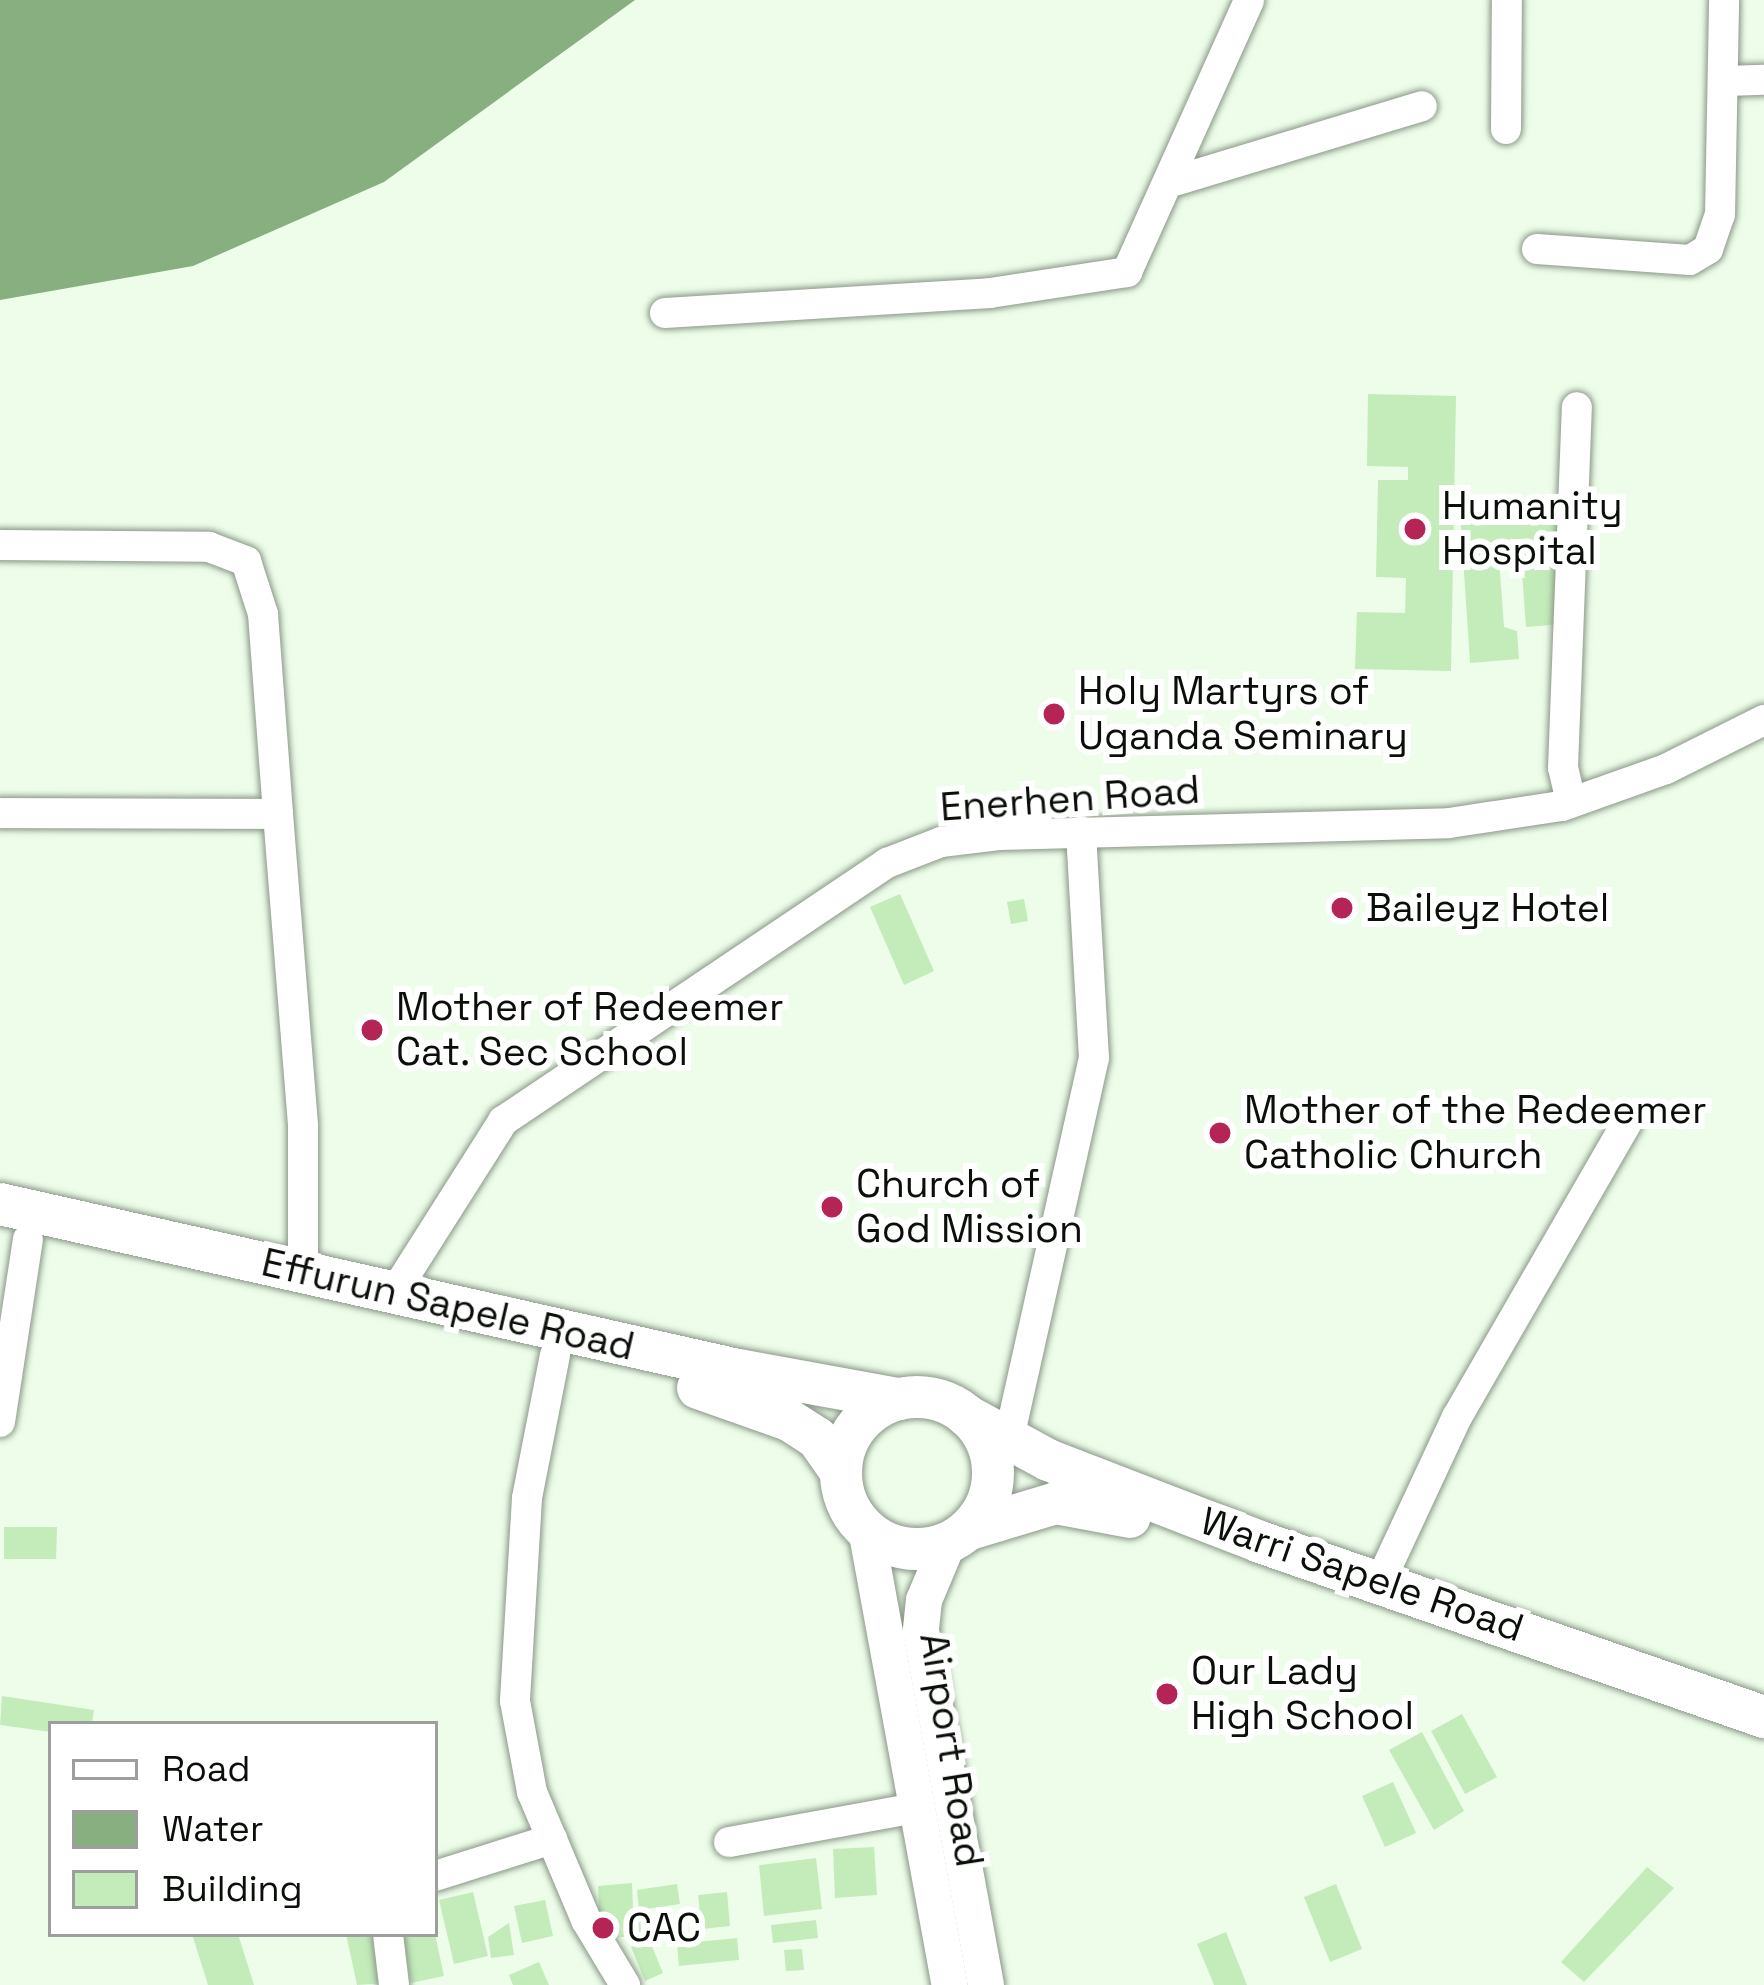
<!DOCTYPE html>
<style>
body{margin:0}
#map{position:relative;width:1764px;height:1985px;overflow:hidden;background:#edfdea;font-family:"Space Grotesk",sans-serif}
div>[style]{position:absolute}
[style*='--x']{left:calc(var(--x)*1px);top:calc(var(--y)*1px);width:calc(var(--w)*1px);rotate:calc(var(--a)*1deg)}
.water>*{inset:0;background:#88af80}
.building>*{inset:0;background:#c3ecba}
.roads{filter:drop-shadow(0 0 3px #8a9887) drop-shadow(0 0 3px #8a9887)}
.minor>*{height:30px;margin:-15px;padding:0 15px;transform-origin:15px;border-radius:15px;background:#fff}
.major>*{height:36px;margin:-18px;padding:0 18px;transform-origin:18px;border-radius:18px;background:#fff}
.highway>*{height:42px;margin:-21px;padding:0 21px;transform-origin:21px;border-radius:21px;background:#fff}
.highway>.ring{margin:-21px;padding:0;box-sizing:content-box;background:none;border:42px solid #fff;border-radius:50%}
.dots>*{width:33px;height:33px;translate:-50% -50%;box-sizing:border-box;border:6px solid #fff;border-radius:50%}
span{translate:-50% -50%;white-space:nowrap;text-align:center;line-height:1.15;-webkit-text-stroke:12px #fff;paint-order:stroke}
.poi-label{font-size:39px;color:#0a0f09}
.left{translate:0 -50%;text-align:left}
.street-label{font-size:39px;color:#0a0f09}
.legend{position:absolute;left:48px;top:1721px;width:390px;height:216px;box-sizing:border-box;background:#fff;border:3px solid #9d9f9d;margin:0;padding:15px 21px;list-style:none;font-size:36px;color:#0a0f09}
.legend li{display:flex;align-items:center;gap:24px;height:60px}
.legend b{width:60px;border:3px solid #9d9f9d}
</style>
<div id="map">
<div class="water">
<i style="clip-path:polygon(0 0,635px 0,384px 182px,193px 266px,0 300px)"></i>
</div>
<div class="building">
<i style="clip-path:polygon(1368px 394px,1456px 396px,1451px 671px,1355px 669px,1357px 612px,1405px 613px,1406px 578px,1376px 577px,1378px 480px,1408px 480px,1408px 467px,1367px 466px)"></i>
<i style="clip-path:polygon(1558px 505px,1565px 624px,1526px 627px,1520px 544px,1498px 545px,1504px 627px,1517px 631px,1519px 659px,1470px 663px,1460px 512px)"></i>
<i style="clip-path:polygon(900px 894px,934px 971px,904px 985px,870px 907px)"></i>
<i style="clip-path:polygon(1024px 899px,1028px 921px,1011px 924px,1007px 902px)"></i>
<i style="clip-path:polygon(4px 1527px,57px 1527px,56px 1559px,4px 1559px)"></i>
<i style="clip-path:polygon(2px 1696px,94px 1710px,92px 1724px,51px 1724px,51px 1732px,0 1725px)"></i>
<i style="clip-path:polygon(1462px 1714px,1497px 1777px,1465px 1794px,1431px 1731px)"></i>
<i style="clip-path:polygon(1422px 1732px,1464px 1811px,1434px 1830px,1389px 1750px)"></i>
<i style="clip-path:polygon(1393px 1782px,1416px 1833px,1385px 1847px,1362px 1796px)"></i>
<i style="clip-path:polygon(874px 1847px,877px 1895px,835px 1898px,833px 1849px)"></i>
<i style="clip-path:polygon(816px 1858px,822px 1909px,764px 1916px,759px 1865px)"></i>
<i style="clip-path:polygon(1647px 1867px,1674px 1888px,1584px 1982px,1561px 1962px)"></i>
<i style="clip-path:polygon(632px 1883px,634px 1936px,600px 1939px,598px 1886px)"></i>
<i style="clip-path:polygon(677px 1884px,680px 1904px,639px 1910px,637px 1890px)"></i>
<i style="clip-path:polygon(1336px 1884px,1362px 1949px,1330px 1962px,1304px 1897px)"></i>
<i style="clip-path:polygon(473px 1892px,488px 1956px,454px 1964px,439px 1900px)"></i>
<i style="clip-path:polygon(727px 1892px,730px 1926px,702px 1929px,698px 1895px)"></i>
<i style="clip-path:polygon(545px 1900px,553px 1936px,522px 1943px,514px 1906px)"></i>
<i style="clip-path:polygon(684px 1914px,685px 1928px,638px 1933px,636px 1918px)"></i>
<i style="clip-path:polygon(816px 1920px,818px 1938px,773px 1943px,771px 1925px)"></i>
<i style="clip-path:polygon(509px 1923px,514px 1955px,491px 1958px,488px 1937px)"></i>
<i style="clip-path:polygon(1226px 1932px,1247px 1985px,1214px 1985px,1197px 1944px)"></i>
<i style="clip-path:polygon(192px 1934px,238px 1934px,254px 1985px,208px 1985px)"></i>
<i style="clip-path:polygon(346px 1934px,377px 1934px,387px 1983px,357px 1985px)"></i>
<i style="clip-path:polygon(401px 1934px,435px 1934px,444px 1976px,411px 1983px)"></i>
<i style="clip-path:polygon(737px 1938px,739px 1960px,679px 1966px,677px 1944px)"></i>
<i style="clip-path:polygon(649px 1939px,663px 1973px,645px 1981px,631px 1947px)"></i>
<i style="clip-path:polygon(802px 1949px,804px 1970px,786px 1971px,784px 1950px)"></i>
<i style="clip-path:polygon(539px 1962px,549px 1985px,513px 1985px,509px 1975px)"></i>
</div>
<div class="roads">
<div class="minor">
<i style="--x:1726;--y:81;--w:38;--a:-2"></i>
<i style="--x:1506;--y:129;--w:129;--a:-89.6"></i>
<i style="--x:1171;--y:182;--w:262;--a:-16.8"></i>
<i style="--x:1537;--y:249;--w:153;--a:4.1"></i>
<i style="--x:1690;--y:260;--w:21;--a:-31"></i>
<i style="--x:1708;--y:249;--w:36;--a:-71"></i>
<i style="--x:1720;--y:215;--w:215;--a:-88.9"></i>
<i style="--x:665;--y:313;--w:326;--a:-3.5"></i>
<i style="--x:990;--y:293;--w:139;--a:-8.7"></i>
<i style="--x:1127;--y:272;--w:298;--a:-65.8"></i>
<i style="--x:0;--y:545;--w:209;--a:0.5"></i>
<i style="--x:209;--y:547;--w:40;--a:21"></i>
<i style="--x:246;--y:561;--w:56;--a:72.2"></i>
<i style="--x:263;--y:614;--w:201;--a:85.7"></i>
<i style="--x:1571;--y:802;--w:35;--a:-103"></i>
<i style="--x:1563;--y:768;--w:361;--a:-87.8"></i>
<i style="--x:0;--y:813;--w:278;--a:0.2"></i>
<i style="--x:278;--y:814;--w:313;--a:85.4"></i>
<i style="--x:303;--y:1126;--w:146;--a:90"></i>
<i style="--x:394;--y:1293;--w:204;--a:-57.6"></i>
<i style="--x:503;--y:1121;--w:463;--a:-33.9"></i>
<i style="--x:887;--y:863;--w:58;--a:-21.3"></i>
<i style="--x:941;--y:842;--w:58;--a:-6.9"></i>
<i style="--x:999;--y:835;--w:450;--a:-1.5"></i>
<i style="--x:1449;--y:823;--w:114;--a:-8.6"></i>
<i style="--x:1562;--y:806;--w:110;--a:-19.6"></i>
<i style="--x:1666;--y:769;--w:110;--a:-26.6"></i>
<i style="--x:555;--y:1355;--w:146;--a:101.1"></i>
<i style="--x:527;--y:1498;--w:203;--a:93.4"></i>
<i style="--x:515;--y:1701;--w:93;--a:79.4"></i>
<i style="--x:532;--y:1792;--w:139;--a:67.1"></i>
<i style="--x:586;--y:1920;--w:76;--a:59"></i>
<i style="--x:0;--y:1422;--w:185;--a:-81.3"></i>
<i style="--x:1009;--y:1438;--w:389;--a:-77.4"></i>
<i style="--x:1094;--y:1058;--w:227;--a:-93.3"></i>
<i style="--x:1380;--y:1582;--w:182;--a:-65"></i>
<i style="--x:1457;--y:1417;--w:340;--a:-60"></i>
<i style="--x:729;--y:1842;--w:190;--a:-10.3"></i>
<i style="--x:435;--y:1876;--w:123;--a:-17.5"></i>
<i style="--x:388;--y:1934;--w:51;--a:83.3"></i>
</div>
<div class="major">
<i style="--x:866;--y:1529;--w:464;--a:79.6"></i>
<i style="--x:948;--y:1543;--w:62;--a:112.8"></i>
<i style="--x:924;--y:1600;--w:31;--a:96"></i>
<i style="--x:921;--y:1631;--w:360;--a:79.6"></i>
</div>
<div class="highway">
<i style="--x:0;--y:1204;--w:756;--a:12.68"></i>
<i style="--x:738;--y:1370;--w:163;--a:10.3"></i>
<i style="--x:698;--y:1388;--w:96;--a:19.4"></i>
<i style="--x:789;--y:1420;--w:33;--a:33"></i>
<i style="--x:817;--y:1438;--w:42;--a:54.8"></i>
<i class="ring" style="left:841px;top:1397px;width:110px;height:110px"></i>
<i style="--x:967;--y:1416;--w:92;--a:28.5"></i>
<i style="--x:1048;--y:1460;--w:227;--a:21.1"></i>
<i style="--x:1260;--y:1542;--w:534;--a:19.15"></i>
<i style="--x:970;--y:1529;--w:90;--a:-16.8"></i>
<i style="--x:1056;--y:1503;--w:75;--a:10.7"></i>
</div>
</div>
<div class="dots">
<i style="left:1415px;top:529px;background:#b42454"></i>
<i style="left:1054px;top:714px;background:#b42454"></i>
<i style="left:1342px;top:908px;background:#b42454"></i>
<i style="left:372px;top:1030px;background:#b42454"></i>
<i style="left:1220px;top:1133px;background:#b42454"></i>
<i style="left:832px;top:1207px;background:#b42454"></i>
<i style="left:1167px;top:1694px;background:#b42454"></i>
<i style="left:603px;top:1928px;background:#b42454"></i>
</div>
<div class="poi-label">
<span class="left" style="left:1442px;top:529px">Humanity<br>Hospital</span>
<span class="left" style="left:1078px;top:714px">Holy Martyrs of<br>Uganda Seminary</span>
<span class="left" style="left:1366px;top:908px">Baileyz Hotel</span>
<span class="left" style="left:396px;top:1030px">Mother of Redeemer<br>Cat. Sec School</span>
<span class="left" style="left:1244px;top:1133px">Mother of the Redeemer<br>Catholic Church</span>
<span class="left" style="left:856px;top:1207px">Church of<br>God Mission</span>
<span class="left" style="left:1191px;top:1694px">Our Lady<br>High School</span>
<span class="left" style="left:627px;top:1928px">CAC</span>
</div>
<div class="street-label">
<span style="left:1070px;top:799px;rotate:-4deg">Enerhen Road</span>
<span style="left:448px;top:1305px;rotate:13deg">Effurun Sapele Road</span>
<span style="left:1362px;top:1575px;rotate:19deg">Warri Sapele Road</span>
<span style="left:951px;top:1750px;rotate:81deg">Airport Road</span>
</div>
<ul class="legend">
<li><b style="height:15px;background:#fff"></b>Road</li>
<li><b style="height:33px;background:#88af80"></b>Water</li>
<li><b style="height:33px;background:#c3ecba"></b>Building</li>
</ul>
</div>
